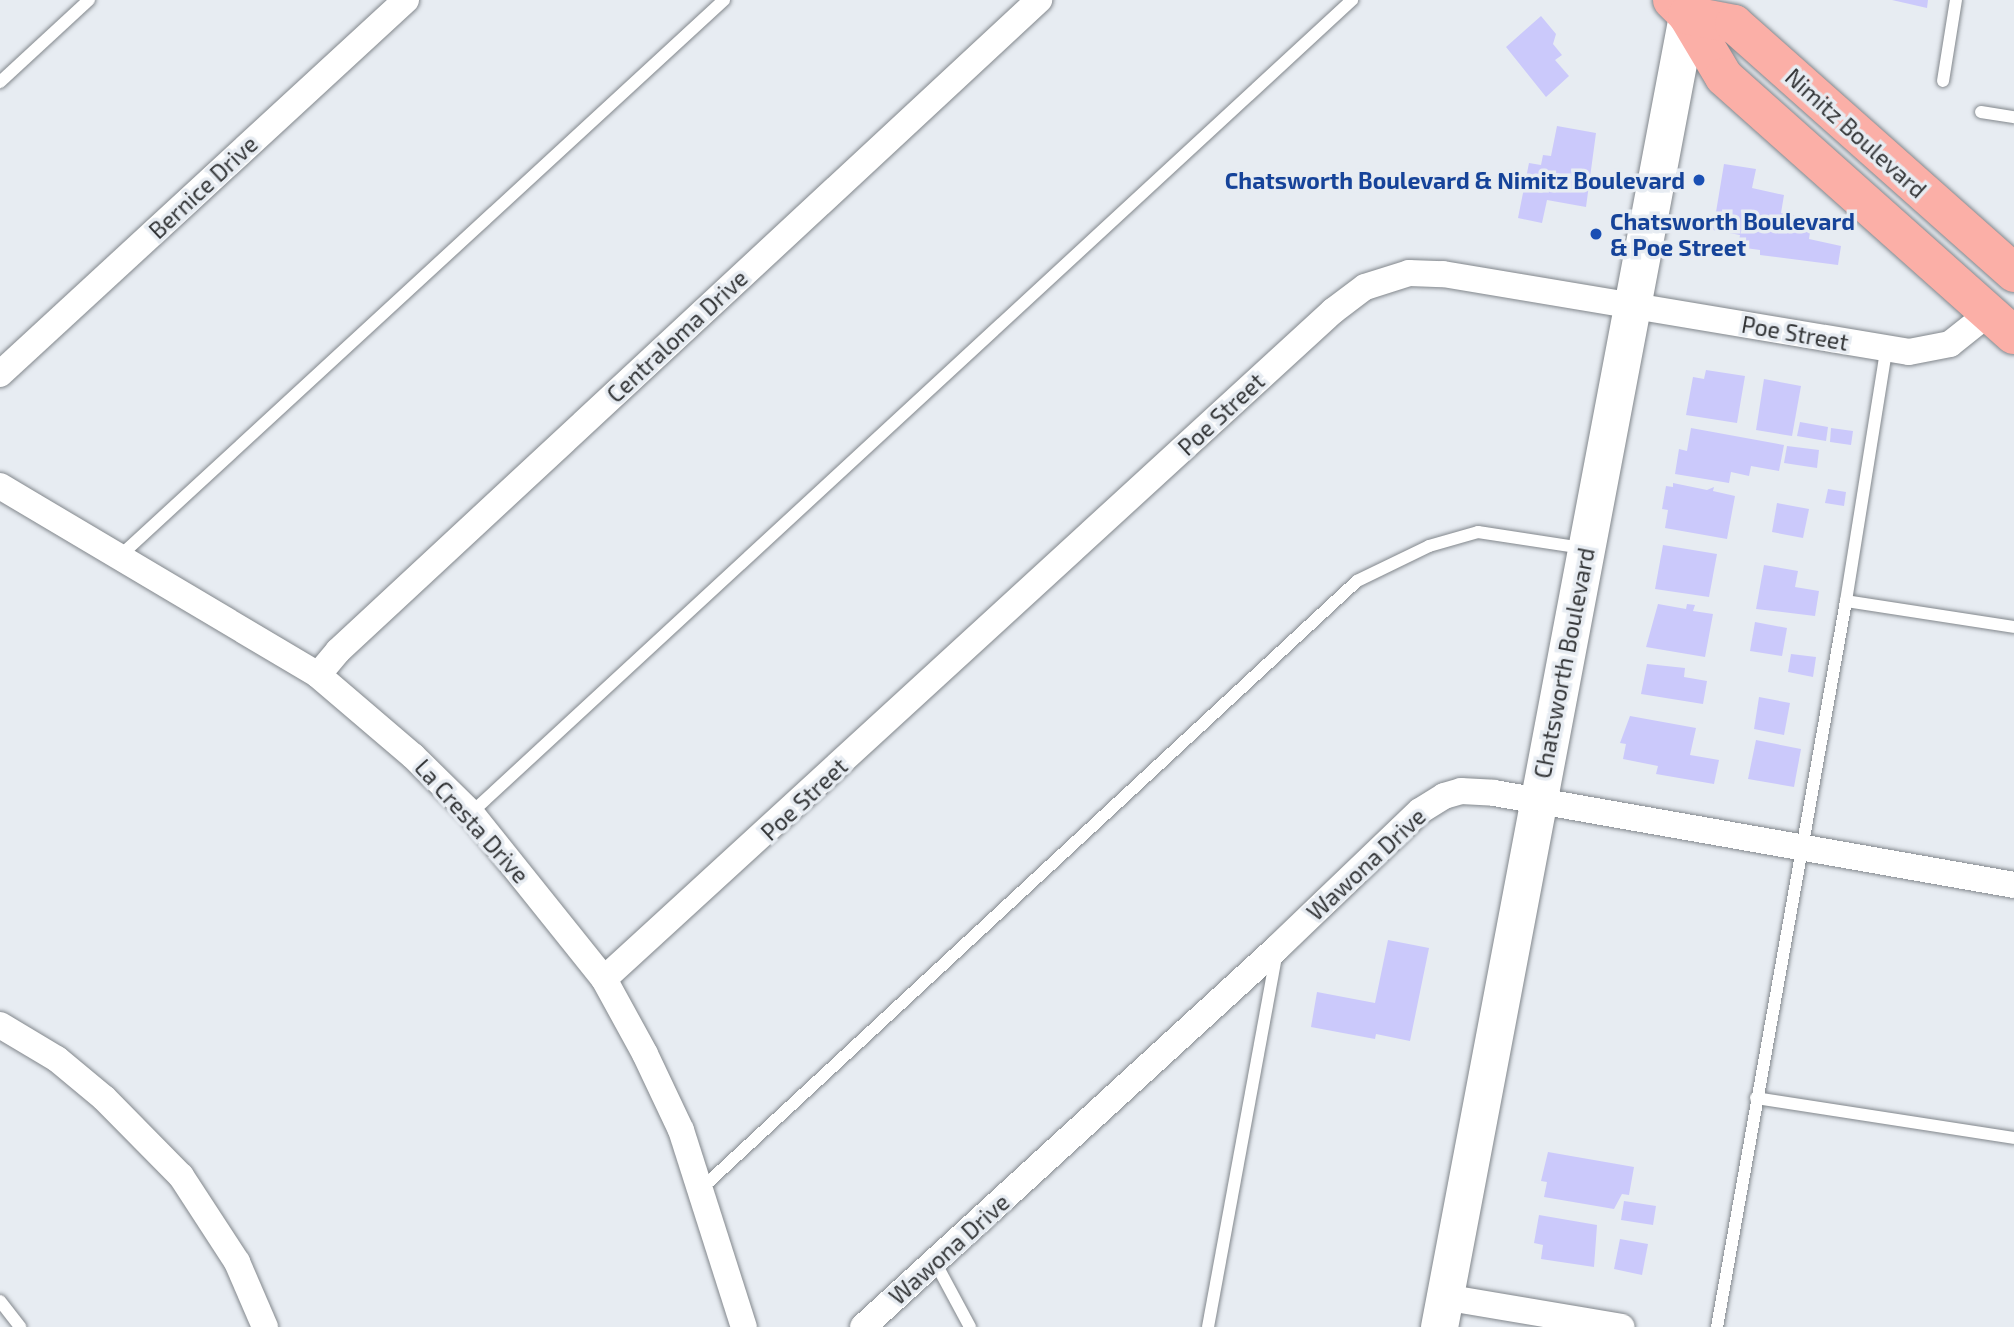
<!DOCTYPE html>
<style>
body{margin:0}
#map{position:relative;width:2014px;height:1327px;overflow:hidden;background:#e7ecf2;font-family:"Exo 2",sans-serif}
div>[style]{position:absolute}
[style*='--x']{left:calc(var(--x)*1px);top:calc(var(--y)*1px);width:calc(var(--w)*1px);rotate:calc(var(--a)*1deg)}
.building>*{inset:0;background:#cbc9fb}
.roads{filter:drop-shadow(0 0 2px #82878c) drop-shadow(0 0 2px #82878c)}
.service>*{height:12px;margin:-6px;padding:0 6px;transform-origin:6px;border-radius:6px;background:#fff}
.minor>*{height:26px;margin:-13px;padding:0 13px;transform-origin:13px;border-radius:13px;background:#fff}
.secondary>*{height:37px;margin:-18.5px;padding:0 18.5px;transform-origin:18.5px;border-radius:18.5px;background:#fff}
.primary>*{height:38px;margin:-19px;padding:0 19px;transform-origin:19px;border-radius:19px;background:#fbafa7}
.dots>*{width:19px;height:19px;translate:-50% -50%;box-sizing:border-box;border:4px solid #e7ecf2;border-radius:50%}
span{translate:-50% -50%;white-space:nowrap;text-align:center;line-height:1.15;-webkit-text-stroke:7px #e7ecf2;paint-order:stroke}
.street-label{font-size:23px;color:#323436}
.transit-label{font-size:23px;color:#164399;font-weight:700}
.right{translate:-100% -50%;text-align:right}
.left{translate:0 -50%;text-align:left}
</style>
<div id="map">
<div class="building">
<i style="clip-path:polygon(1892px 0,1928px 0,1927px 8px)"></i>
<i style="clip-path:polygon(1541px 16px,1556px 34px,1553px 44px,1562px 55px,1555px 60px,1569px 76px,1546px 97px,1506px 47px)"></i>
<i style="clip-path:polygon(1557px 126px,1596px 133px,1586px 207px,1547px 200px,1542px 223px,1518px 218px,1529px 163px,1541px 165px,1543px 155px,1551px 156px)"></i>
<i style="clip-path:polygon(1724px 164px,1756px 169px,1752px 188px,1784px 195px,1781px 213px,1812px 219px,1809px 239px,1841px 246px,1838px 265px,1760px 255px,1760px 250px,1738px 247px,1740px 235px,1713px 230px)"></i>
<i style="clip-path:polygon(1706px 370px,1745px 376px,1737px 423px,1686px 415px,1693px 377px,1704px 379px)"></i>
<i style="clip-path:polygon(1764px 379px,1801px 386px,1792px 436px,1756px 430px)"></i>
<i style="clip-path:polygon(1800px 422px,1828px 427px,1826px 441px,1797px 436px)"></i>
<i style="clip-path:polygon(1691px 428px,1784px 445px,1779px 471px,1751px 466px,1749px 476px,1731px 472px,1729px 483px,1675px 474px,1679px 449px,1687px 451px)"></i>
<i style="clip-path:polygon(1831px 428px,1853px 431px,1851px 445px,1830px 442px)"></i>
<i style="clip-path:polygon(1787px 446px,1819px 450px,1817px 468px,1784px 463px)"></i>
<i style="clip-path:polygon(1673px 483px,1707px 490px,1714px 487px,1713px 491px,1735px 496px,1727px 539px,1665px 528px,1668px 510px,1662px 509px,1666px 486px,1673px 487px)"></i>
<i style="clip-path:polygon(1828px 489px,1846px 492px,1844px 506px,1825px 503px)"></i>
<i style="clip-path:polygon(1777px 503px,1809px 509px,1803px 538px,1772px 532px)"></i>
<i style="clip-path:polygon(1663px 545px,1717px 554px,1709px 597px,1655px 589px)"></i>
<i style="clip-path:polygon(1764px 565px,1798px 571px,1795px 587px,1819px 591px,1815px 616px,1756px 609px)"></i>
<i style="clip-path:polygon(1658px 604px,1686px 609px,1687px 604px,1695px 605px,1693px 611px,1713px 614px,1705px 657px,1646px 647px)"></i>
<i style="clip-path:polygon(1755px 622px,1787px 628px,1782px 656px,1750px 651px)"></i>
<i style="clip-path:polygon(1791px 654px,1816px 657px,1813px 677px,1788px 672px)"></i>
<i style="clip-path:polygon(1647px 664px,1685px 668px,1684px 677px,1707px 681px,1703px 704px,1641px 694px)"></i>
<i style="clip-path:polygon(1759px 697px,1790px 703px,1784px 735px,1754px 729px)"></i>
<i style="clip-path:polygon(1630px 716px,1696px 728px,1690px 755px,1719px 760px,1714px 784px,1656px 774px,1658px 766px,1623px 759px,1626px 744px,1620px 743px)"></i>
<i style="clip-path:polygon(1756px 740px,1801px 749px,1794px 787px,1748px 779px)"></i>
<i style="clip-path:polygon(1388px 940px,1429px 948px,1410px 1041px,1376px 1034px,1375px 1039px,1311px 1027px,1317px 992px,1375px 1003px)"></i>
<i style="clip-path:polygon(1548px 1152px,1634px 1167px,1629px 1195px,1622px 1194px,1614px 1209px,1544px 1197px,1547px 1182px,1541px 1181px)"></i>
<i style="clip-path:polygon(1624px 1201px,1656px 1206px,1653px 1225px,1621px 1220px)"></i>
<i style="clip-path:polygon(1539px 1215px,1597px 1225px,1594px 1267px,1541px 1259px,1543px 1245px,1534px 1243px)"></i>
<i style="clip-path:polygon(1620px 1239px,1648px 1244px,1642px 1275px,1614px 1269px)"></i>
</div>
<div class="roads">
<div class="service">
<i style="--x:1943;--y:81;--w:82;--a:-80.9"></i>
<i style="--x:0;--y:82;--w:121;--a:-42.7"></i>
<i style="--x:1981;--y:112;--w:33;--a:9"></i>
<i style="--x:120;--y:556;--w:821;--a:-42.63"></i>
<i style="--x:1846;--y:601;--w:170;--a:8.8"></i>
<i style="--x:471;--y:813;--w:1199;--a:-42.7"></i>
<i style="--x:1756;--y:1098;--w:261;--a:8.8"></i>
<i style="--x:702;--y:1188;--w:893;--a:-42.82"></i>
<i style="--x:1357;--y:581;--w:80;--a:-25.9"></i>
<i style="--x:1429;--y:546;--w:51;--a:-15.9"></i>
<i style="--x:1478;--y:532;--w:105;--a:8.7"></i>
<i style="--x:935;--y:1262;--w:74;--a:61.7"></i>
<i style="--x:0;--y:1301;--w:33;--a:52"></i>
<i style="--x:1208;--y:1327;--w:378;--a:-79.6"></i>
<i style="--x:1717;--y:1327;--w:737;--a:-79.92"></i>
<i style="--x:1846;--y:601;--w:254;--a:-80.9"></i>
</div>
<div class="minor">
<i style="--x:0;--y:374;--w:552;--a:-42.65"></i>
<i style="--x:0;--y:486;--w:370;--a:30.7"></i>
<i style="--x:318;--y:675;--w:125;--a:40.5"></i>
<i style="--x:413;--y:756;--w:81;--a:44.5"></i>
<i style="--x:471;--y:813;--w:213;--a:51.3"></i>
<i style="--x:604;--y:979;--w:85;--a:61.3"></i>
<i style="--x:645;--y:1054;--w:84;--a:64.7"></i>
<i style="--x:681;--y:1130;--w:207;--a:72.3"></i>
<i style="--x:318;--y:675;--w:31;--a:-50"></i>
<i style="--x:338;--y:651;--w:957;--a:-42.88"></i>
<i style="--x:604;--y:979;--w:989;--a:-42.5"></i>
<i style="--x:1333;--y:311;--w:40;--a:-37"></i>
<i style="--x:1365;--y:287;--w:46;--a:-17.7"></i>
<i style="--x:1409;--y:273;--w:34;--a:2"></i>
<i style="--x:1443;--y:274;--w:472;--a:9.5"></i>
<i style="--x:1909;--y:352;--w:42;--a:-11"></i>
<i style="--x:1950;--y:344;--w:50;--a:-38.5"></i>
<i style="--x:0;--y:1025;--w:66;--a:30.8"></i>
<i style="--x:57;--y:1059;--w:61;--a:39.7"></i>
<i style="--x:104;--y:1098;--w:110;--a:45.4"></i>
<i style="--x:181;--y:1176;--w:103;--a:56.9"></i>
<i style="--x:237;--y:1262;--w:71;--a:66.7"></i>
<i style="--x:1444;--y:1297;--w:180;--a:9.6"></i>
<i style="--x:863;--y:1327;--w:561;--a:-42.47"></i>
<i style="--x:1277;--y:948;--w:198;--a:-43.8"></i>
<i style="--x:1420;--y:811;--w:28;--a:-32"></i>
<i style="--x:1444;--y:796;--w:18;--a:-16"></i>
<i style="--x:1461;--y:791;--w:33;--a:3"></i>
<i style="--x:1494;--y:793;--w:528;--a:10.03"></i>
</div>
<div class="secondary">
<i style="--x:1439;--y:1327;--w:1351;--a:-79.29"></i>
</div>
<div class="primary">
<i style="--x:1672;--y:0;--w:21;--a:45"></i>
<i style="--x:1687;--y:15;--w:72;--a:59.2"></i>
<i style="--x:1724;--y:77;--w:388;--a:41.7"></i>
<i style="--x:1687;--y:15;--w:48;--a:10.8"></i>
<i style="--x:1734;--y:24;--w:375;--a:41.6"></i>
</div>
</div>
<div class="dots">
<i style="left:1699px;top:180px;background:#1a4fb4"></i>
<i style="left:1596px;top:234px;background:#1a4fb4"></i>
</div>
<div class="street-label">
<span style="left:1856px;top:133px;rotate:42deg">Nimitz Boulevard</span>
<span style="left:203px;top:187px;rotate:-43deg">Bernice Drive</span>
<span style="left:1795px;top:333px;rotate:10deg">Poe Street</span>
<span style="left:677px;top:336px;rotate:-43deg">Centraloma Drive</span>
<span style="left:1221px;top:414px;rotate:-43deg">Poe Street</span>
<span style="left:1564px;top:663px;rotate:-79deg">Chatsworth Boulevard</span>
<span style="left:804px;top:799px;rotate:-43deg">Poe Street</span>
<span style="left:472px;top:821px;rotate:48deg">La Cresta Drive</span>
<span style="left:1366px;top:864px;rotate:-43deg">Wawona Drive</span>
<span style="left:949px;top:1249px;rotate:-42deg">Wawona Drive</span>
</div>
<div class="transit-label">
<span class="right" style="left:1685px;top:180px">Chatsworth Boulevard &amp; Nimitz Boulevard</span>
<span class="left" style="left:1610px;top:234px">Chatsworth Boulevard<br>&amp; Poe Street</span>
</div>
</div>
